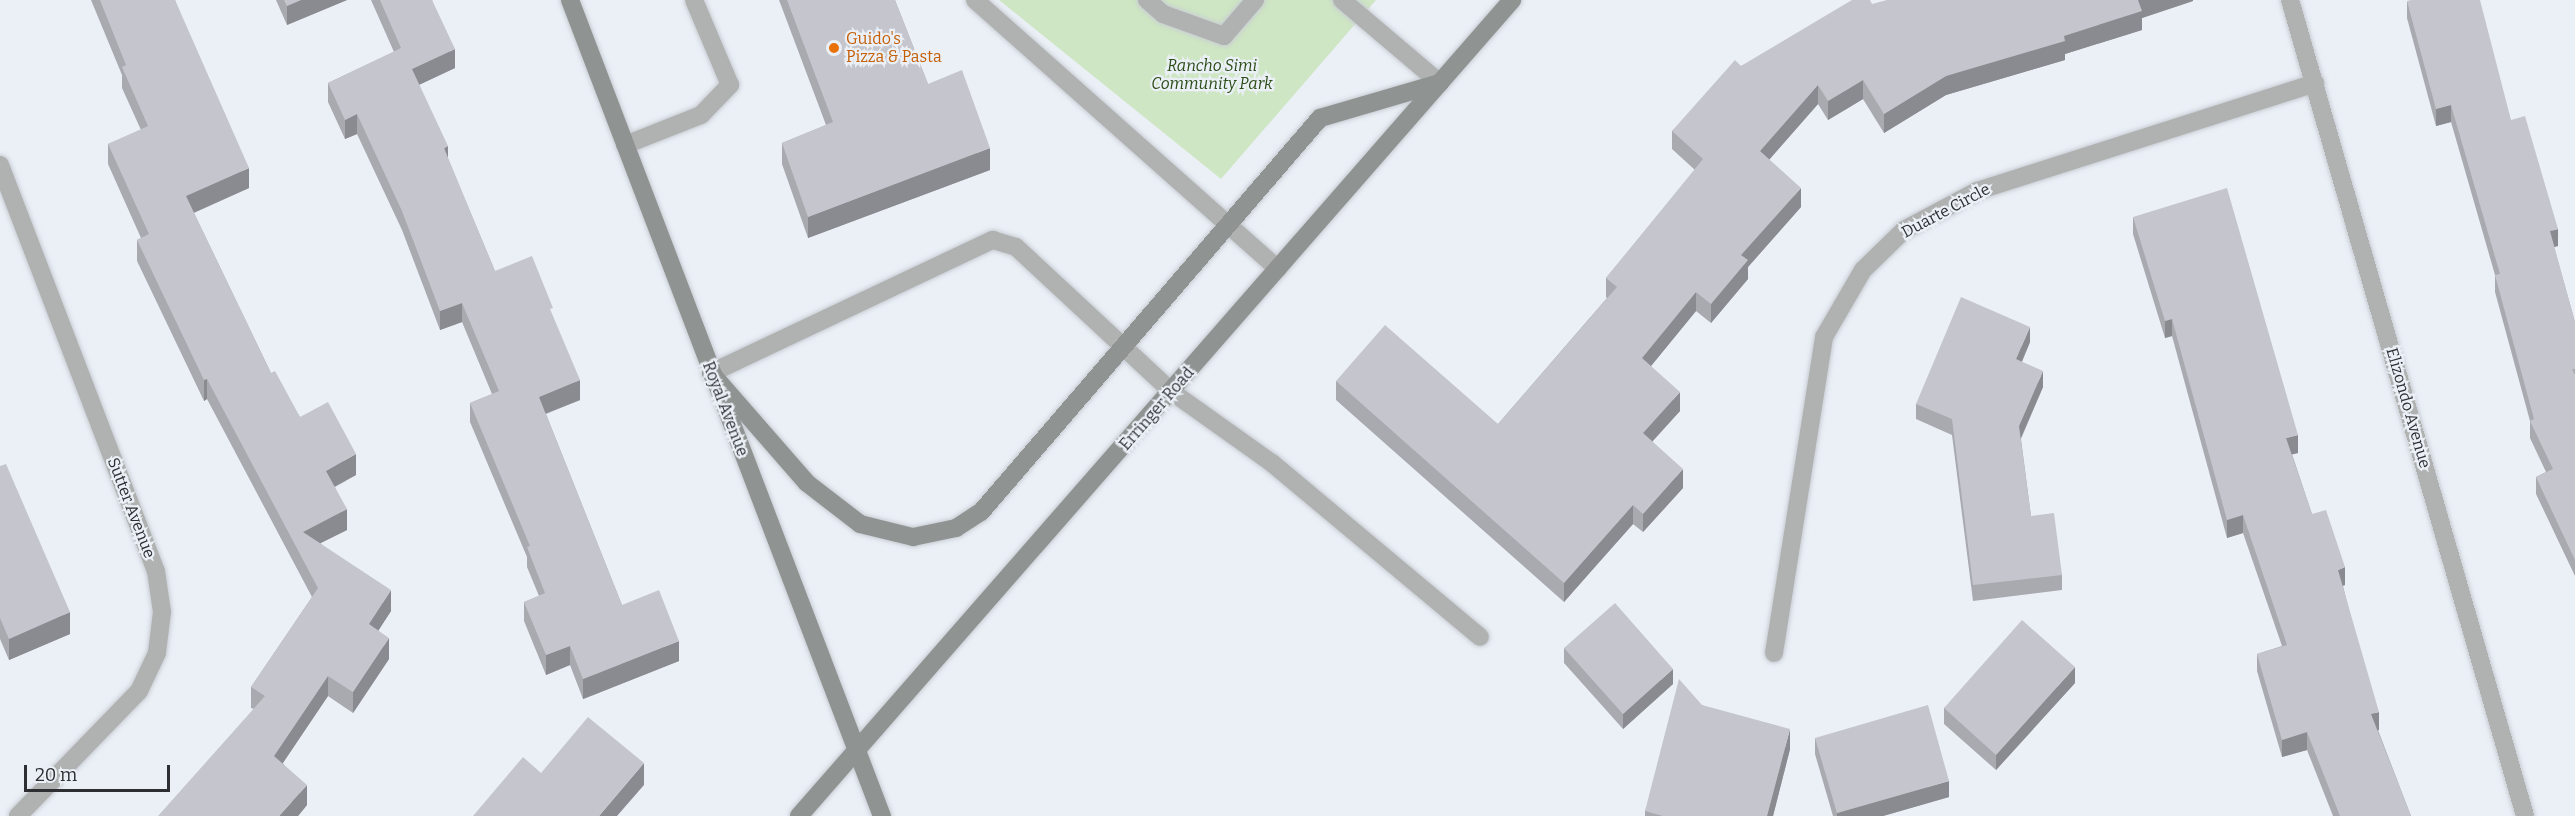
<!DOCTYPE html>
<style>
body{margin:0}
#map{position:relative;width:2575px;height:816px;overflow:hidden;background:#ebf0f7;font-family:Bitter,serif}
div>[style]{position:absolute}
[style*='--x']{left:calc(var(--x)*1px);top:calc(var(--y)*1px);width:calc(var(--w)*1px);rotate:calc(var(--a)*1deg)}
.green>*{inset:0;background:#cee6c3}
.roads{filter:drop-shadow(0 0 2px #c9cdd4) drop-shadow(0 0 2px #c9cdd4)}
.lane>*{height:18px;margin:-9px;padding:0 9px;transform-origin:9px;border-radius:9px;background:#afb2b1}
.street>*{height:18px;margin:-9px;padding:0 9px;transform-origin:9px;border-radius:9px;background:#afb2b1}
.secondary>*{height:18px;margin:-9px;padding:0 9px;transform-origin:9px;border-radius:9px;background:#8f9492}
.wall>*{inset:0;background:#a9aab0}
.shaded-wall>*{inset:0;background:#8a8b90}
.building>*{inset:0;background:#c5c6cd}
.dots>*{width:16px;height:16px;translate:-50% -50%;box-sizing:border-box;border:3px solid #ebf0f7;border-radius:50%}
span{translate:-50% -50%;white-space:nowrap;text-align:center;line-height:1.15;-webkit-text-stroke:4.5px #ebf0f7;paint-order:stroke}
.food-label{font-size:16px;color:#c56008}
.left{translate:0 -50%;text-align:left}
.park-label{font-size:16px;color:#2b4d16;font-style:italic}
.street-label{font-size:16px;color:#2d2f32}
.scale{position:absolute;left:24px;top:765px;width:146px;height:27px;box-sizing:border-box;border:3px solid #2d2f32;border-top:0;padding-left:8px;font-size:18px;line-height:21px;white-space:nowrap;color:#2d2f32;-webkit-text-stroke:4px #ebf0f7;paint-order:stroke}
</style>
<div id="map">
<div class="green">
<i style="clip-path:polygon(999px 0,1376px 0,1221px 179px)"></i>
</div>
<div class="roads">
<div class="lane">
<i style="--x:975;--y:0;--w:405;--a:41.6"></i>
<i style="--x:1147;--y:0;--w:21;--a:41"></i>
<i style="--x:1163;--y:14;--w:65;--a:19.8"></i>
<i style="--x:1224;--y:36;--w:48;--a:-49.3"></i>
<i style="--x:1342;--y:0;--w:128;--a:40.3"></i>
<i style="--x:625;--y:145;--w:82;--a:-21.5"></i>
<i style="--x:701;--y:115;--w:42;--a:-46"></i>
<i style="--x:730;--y:85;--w:92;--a:-113"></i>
<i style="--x:711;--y:373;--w:312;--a:-25.3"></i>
<i style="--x:993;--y:240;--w:24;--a:17"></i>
<i style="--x:1016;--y:247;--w:213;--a:42.9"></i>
<i style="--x:1172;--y:392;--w:123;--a:35.4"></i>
<i style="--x:1272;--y:463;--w:271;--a:39.9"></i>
</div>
<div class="street">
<i style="--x:2290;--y:0;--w:849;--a:73.93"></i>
<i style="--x:0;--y:165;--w:435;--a:69"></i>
<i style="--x:156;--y:571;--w:41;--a:81.7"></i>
<i style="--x:162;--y:612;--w:41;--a:97"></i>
<i style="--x:157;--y:653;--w:42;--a:115.3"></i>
<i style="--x:139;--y:691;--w:174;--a:134.1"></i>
<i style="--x:1774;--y:653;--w:320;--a:-81"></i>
<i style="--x:1824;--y:337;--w:78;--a:-59.8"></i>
<i style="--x:1863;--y:270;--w:57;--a:-44.3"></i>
<i style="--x:1904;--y:230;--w:83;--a:-28.1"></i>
<i style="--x:1977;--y:191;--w:355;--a:-17.7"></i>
</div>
<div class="secondary">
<i style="--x:570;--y:0;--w:874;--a:69.08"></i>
<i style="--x:711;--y:373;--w:146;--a:48.9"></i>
<i style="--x:807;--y:483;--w:67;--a:37.7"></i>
<i style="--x:860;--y:524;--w:55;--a:13.8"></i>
<i style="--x:913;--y:537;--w:44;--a:-11.8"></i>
<i style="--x:956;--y:528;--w:30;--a:-33"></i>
<i style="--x:981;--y:512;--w:520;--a:-49.29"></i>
<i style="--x:1320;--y:118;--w:125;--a:-16.3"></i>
<i style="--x:799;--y:816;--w:1084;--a:-48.85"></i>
</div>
</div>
<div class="wall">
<i style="clip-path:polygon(91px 0,175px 0,249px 188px,194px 213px,271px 373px,300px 417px,356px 475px,335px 487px,347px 530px,320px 543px,391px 611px,378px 631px,389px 659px,353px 713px,328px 696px,283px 763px,307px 805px,298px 816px,254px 709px,251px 708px,251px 687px,312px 597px,207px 399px,204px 401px,137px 261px,137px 240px,141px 238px,108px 164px,108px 144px,141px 130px,122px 88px,122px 75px)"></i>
<i style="clip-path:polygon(276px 0,347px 0,287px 25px)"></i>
<i style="clip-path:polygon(371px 0,432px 0,455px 68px,419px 85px,448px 159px,495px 271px,553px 317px,580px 400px,546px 414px,622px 605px,679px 661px,583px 699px,570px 665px,546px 675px,524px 621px,524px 602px,539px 596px,527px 567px,527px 557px,470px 422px,470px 403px,492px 394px,462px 322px,440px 330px,402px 230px,357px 134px,345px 139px,328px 102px,328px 83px,394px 52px)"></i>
<i style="clip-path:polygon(779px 0,895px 0,928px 84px,990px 170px,808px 238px,782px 164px,782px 143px,826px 125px)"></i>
<i style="clip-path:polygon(2193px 0,2193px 1px,2142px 18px,2142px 30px,2065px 54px,2065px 60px,1946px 95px,1884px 133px,1863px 99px,1828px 120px,1818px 104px,1769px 160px,1801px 207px,1748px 267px,1748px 279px,1711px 323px,1696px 311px,1651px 366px,1680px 411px,1652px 441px,1683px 488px,1643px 532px,1633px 524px,1564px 602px,1336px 400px,1336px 381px,1498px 424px,1607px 298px,1606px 297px,1606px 278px,1695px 170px,1672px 149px,1672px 131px,1741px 66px,1872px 4px)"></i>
<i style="clip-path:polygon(2407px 1px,2511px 120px,2558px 246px,2554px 247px,2575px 322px,2575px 576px,2536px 494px,2536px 477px,2546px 472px,2530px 438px,2530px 421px,2495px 292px,2495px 275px,2451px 122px,2436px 126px,2407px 18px)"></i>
<i style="clip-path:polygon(2133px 217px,2298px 453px,2292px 454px,2312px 514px,2345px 585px,2343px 586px,2379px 730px,2378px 730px,2411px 816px,2333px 816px,2307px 750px,2282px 757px,2257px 671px,2257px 654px,2282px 646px,2243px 533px,2227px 538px,2172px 336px,2165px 338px,2133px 234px)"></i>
<i style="clip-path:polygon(2030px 342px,2022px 362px,2043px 387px,2021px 439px,2031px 516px,2062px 575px,2062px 590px,1973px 601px,1952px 435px,1916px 419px,1916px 404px)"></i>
<i style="clip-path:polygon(0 466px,70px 634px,9px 660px,0 639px)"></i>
<i style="clip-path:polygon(1564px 648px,1673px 684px,1623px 729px,1564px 663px)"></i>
<i style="clip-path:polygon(2075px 683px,1996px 770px,1944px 724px,1944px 708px)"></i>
<i style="clip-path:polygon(1702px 705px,1790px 749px,1773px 816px,1645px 816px,1645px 811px)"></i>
<i style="clip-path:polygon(1815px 738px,1949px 797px,1883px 816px,1833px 816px,1815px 754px)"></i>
</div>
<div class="shaded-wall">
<i style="clip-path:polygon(301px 0,347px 0,287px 25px,287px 6px)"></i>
<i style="clip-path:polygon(2138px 0,2193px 0,2193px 1px,2142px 18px,2142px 30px,2065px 54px,2065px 60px,1946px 95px,1884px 133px,1884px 114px,1946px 76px,2064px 36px)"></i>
<i style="clip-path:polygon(455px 49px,455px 68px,412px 88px,412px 69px)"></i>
<i style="clip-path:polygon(1863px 80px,1863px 99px,1828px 120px,1828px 101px)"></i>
<i style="clip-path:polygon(1818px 85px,1818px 104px,1760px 170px,1760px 151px)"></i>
<i style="clip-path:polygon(2451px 105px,2451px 122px,2436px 126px,2436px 109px)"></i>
<i style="clip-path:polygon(357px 114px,357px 134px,345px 139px,345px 120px)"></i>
<i style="clip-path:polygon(448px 146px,448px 166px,444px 148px)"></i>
<i style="clip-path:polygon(990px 148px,990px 170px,808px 238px,808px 217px)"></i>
<i style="clip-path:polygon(249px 168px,249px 188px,186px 216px,186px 196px)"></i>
<i style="clip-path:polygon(1801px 188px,1801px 207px,1748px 267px,1748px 279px,1711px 323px,1711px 304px,1741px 255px)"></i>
<i style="clip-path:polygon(2558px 229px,2558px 246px,2550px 248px,2550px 231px)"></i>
<i style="clip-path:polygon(1696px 292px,1696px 311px,1642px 377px,1642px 358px)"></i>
<i style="clip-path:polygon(462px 303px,462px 322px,440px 330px,440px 311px)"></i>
<i style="clip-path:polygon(2172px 319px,2172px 336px,2165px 338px,2165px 321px)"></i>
<i style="clip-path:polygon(2030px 327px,2030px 342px,2016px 375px,2016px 359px)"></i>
<i style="clip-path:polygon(2043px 371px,2043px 387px,2019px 442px,2019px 426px)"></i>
<i style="clip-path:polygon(207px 379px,207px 399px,204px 401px,204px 380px)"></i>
<i style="clip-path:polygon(580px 380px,580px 400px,539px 416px,539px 397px)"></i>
<i style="clip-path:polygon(1680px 392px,1680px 411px,1643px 452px,1643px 433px)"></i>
<i style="clip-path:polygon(2298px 435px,2298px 453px,2286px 456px,2286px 438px)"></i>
<i style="clip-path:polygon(356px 454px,356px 475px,326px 491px,326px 471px)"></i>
<i style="clip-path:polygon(1683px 469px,1683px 488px,1643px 532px,1643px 514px)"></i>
<i style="clip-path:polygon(1633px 505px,1633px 524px,1564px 602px,1564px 583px)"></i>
<i style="clip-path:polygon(347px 509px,347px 530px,303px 552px,303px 532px)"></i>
<i style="clip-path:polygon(2243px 515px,2243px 533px,2227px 538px,2227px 520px)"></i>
<i style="clip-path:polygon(2345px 567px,2345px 585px,2338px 587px,2338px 570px)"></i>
<i style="clip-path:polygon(391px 590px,391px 611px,369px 645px,369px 624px)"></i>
<i style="clip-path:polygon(70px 612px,70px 634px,9px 660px,9px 639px)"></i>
<i style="clip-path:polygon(389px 638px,389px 659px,353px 713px,353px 692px)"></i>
<i style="clip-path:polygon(679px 641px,679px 661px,583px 699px,583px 679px)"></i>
<i style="clip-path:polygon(570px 646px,570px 665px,546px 675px,546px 655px)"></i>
<i style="clip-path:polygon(2075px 667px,2075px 683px,1996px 770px,1996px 755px)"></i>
<i style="clip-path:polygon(1673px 669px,1673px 684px,1623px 729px,1623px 714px)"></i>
<i style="clip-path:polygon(328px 676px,328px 696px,274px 776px,274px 756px)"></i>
<i style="clip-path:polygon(2379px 712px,2379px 730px,2371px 732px,2371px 714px)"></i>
<i style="clip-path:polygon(1790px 729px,1790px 749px,1773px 816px,1767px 816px)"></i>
<i style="clip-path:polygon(2307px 732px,2307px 750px,2282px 757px,2282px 740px)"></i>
<i style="clip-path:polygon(644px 763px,644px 785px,617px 816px,599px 816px)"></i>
<i style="clip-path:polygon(1949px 781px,1949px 797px,1883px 816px,1837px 816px,1837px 813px)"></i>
<i style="clip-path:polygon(307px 785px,307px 805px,298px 816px,279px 816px)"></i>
</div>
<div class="building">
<i style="clip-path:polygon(100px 0,175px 0,249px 168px,186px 196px,271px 373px,275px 371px,300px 417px,328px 402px,356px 454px,326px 471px,347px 509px,303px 532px,391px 590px,369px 624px,389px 638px,353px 692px,328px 676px,274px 756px,307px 785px,279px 816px,158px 816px,265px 696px,251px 687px,318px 588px,207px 379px,204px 380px,137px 240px,149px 234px,108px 144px,148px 126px,122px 67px,126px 65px)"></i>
<i style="clip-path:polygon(284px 0,301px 0,287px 6px)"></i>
<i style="clip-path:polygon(380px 0,432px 0,455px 49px,412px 69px,448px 146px,444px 148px,495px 271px,532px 256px,553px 308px,550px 309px,580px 380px,539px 397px,622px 605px,659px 590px,679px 641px,583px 679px,570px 646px,546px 655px,524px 602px,545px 593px,527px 547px,530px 546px,470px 403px,499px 391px,462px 303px,440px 311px,402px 211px,357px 114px,345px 120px,328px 83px,401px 48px)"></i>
<i style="clip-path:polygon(787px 0,895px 0,928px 84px,962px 70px,990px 148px,808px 217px,782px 143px,833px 122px)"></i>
<i style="clip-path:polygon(1852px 0,1870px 0,1872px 4px,1887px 0,2138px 0,2142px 11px,2064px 36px,2065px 41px,1946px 76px,1884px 114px,1863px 80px,1828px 101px,1818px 85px,1760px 151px,1801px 188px,1741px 255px,1748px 260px,1711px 304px,1696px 292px,1642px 358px,1680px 392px,1643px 433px,1683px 469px,1643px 514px,1633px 505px,1564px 583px,1336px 381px,1385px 325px,1498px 424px,1617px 287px,1606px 278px,1703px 159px,1672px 131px,1735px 60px,1741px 66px)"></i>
<i style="clip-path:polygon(2411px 0,2480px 0,2511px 120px,2525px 116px,2558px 229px,2550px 231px,2575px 322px,2575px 369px,2572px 369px,2575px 375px,2575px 560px,2536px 477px,2553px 469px,2530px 421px,2534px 419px,2495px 275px,2500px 274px,2451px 105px,2436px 109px,2407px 1px)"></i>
<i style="clip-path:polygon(2227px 188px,2298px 435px,2286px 438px,2312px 514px,2326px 510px,2345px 567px,2338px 570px,2379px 712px,2371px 714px,2411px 816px,2340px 816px,2307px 732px,2282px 740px,2257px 654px,2287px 645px,2243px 515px,2227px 520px,2172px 319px,2165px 321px,2133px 217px)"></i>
<i style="clip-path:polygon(1961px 297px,2030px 327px,2016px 359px,2043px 371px,2019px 426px,2031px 516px,2054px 513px,2062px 575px,1973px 585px,1952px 419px,1916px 404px)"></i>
<i style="clip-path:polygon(6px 464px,70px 612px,9px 639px,0 618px,0 466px)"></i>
<i style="clip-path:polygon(1615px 603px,1673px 669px,1623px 714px,1564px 648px)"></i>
<i style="clip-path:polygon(2022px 620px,2075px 667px,1996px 755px,1944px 708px)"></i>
<i style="clip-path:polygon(1679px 679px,1702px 705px,1790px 729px,1767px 816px,1663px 816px,1645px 811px)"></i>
<i style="clip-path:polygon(1928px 705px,1949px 781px,1837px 813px,1815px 738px)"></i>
<i style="clip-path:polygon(588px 717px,644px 763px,599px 816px,473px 816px,523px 757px,541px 773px)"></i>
</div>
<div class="dots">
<i style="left:834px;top:48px;background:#e8710a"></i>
</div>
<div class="food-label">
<span class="left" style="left:846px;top:48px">Guido's<br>Pizza &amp; Pasta</span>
</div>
<div class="park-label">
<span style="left:1212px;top:75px">Rancho Simi<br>Community Park</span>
</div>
<div class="street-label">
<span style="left:1946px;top:211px;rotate:-28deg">Duarte Circle</span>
<span style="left:2408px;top:408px;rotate:74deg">Elizondo Avenue</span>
<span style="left:725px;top:409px;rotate:69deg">Royal Avenue</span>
<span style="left:1157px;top:409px;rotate:-49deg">Erringer Road</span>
<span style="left:131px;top:508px;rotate:69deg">Sutter Avenue</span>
</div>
<div class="scale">20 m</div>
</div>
